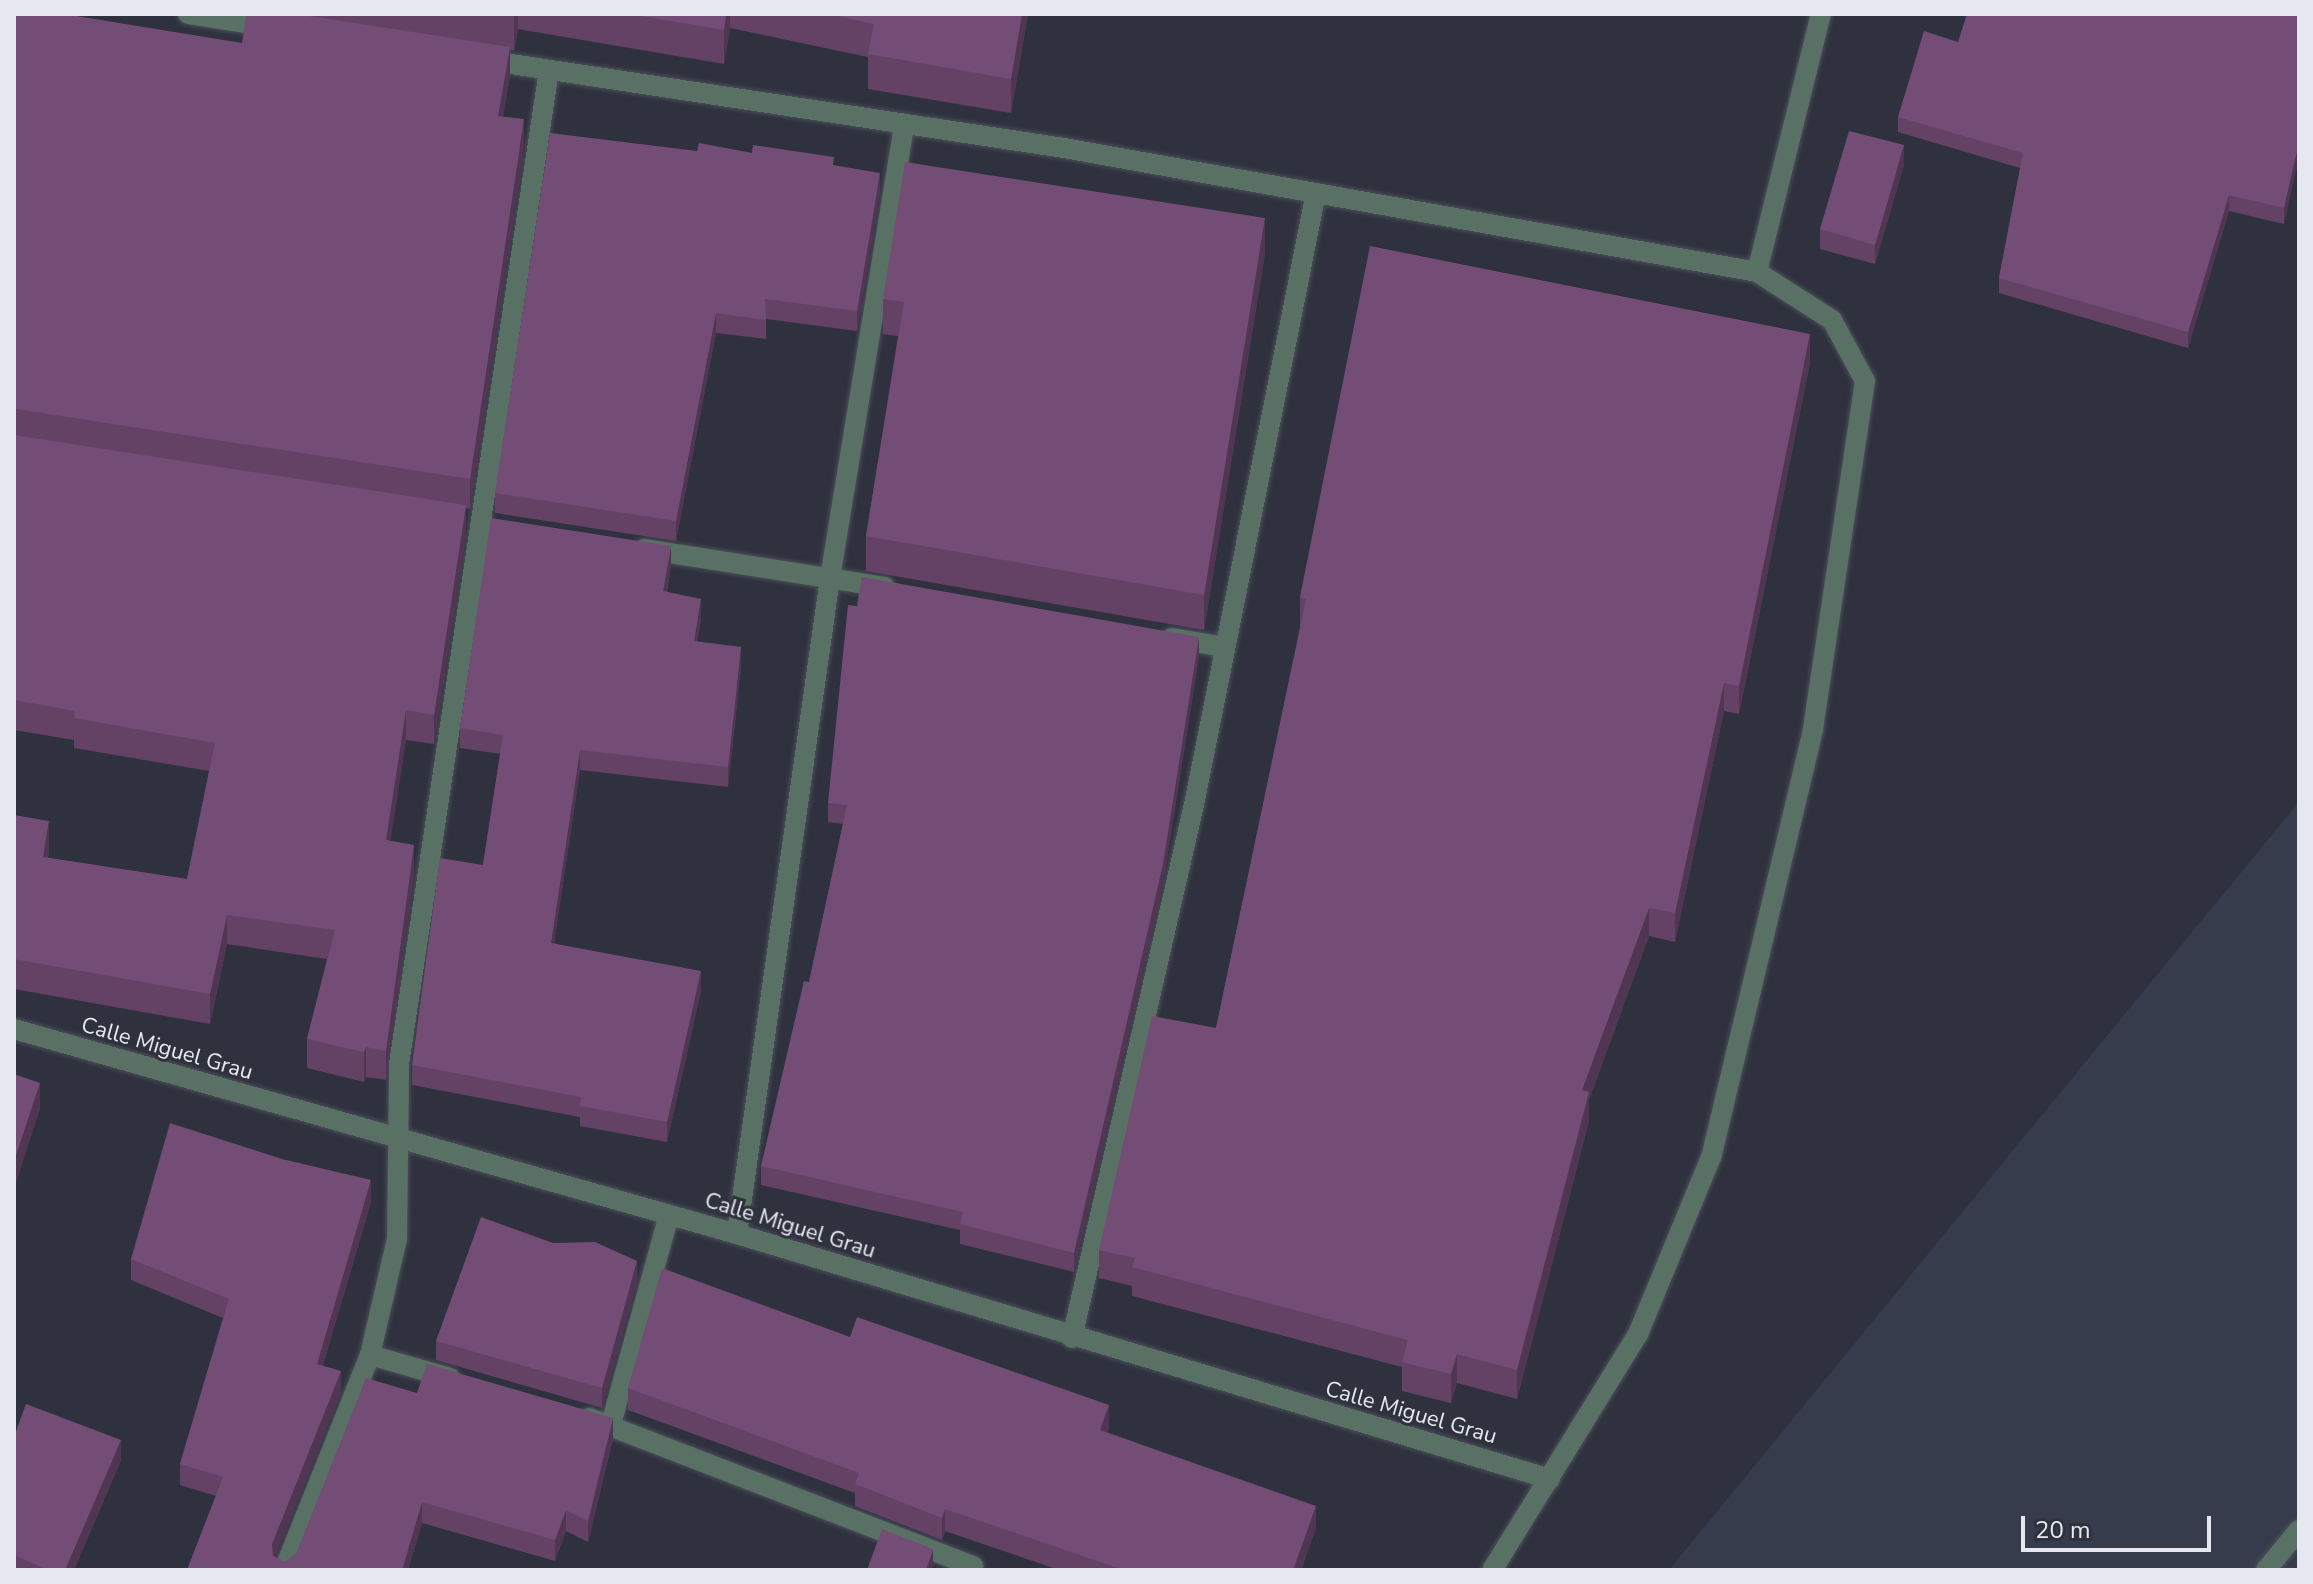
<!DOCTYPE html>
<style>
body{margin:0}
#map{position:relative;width:2313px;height:1584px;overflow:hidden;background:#2f323e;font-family:"Nunito Sans",sans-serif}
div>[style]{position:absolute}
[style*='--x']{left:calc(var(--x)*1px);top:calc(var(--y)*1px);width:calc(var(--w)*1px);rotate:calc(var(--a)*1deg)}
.built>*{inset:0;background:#373c4c}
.roads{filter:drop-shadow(0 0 2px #4c4f5a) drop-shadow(0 0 2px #4c4f5a)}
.minor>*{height:20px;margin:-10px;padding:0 10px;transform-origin:10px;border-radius:10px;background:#597164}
.wall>*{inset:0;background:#634265}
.shaded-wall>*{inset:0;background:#503653}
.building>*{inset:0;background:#734d76}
span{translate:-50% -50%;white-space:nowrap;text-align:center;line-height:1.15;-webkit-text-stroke:6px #2f323e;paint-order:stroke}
.street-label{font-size:22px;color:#e6e8f0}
.frame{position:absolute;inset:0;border:16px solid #e6e8f0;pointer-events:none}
.scale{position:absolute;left:2021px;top:1516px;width:190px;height:36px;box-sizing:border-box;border:4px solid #e6e8f0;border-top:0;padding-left:10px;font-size:24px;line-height:28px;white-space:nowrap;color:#e6e8f0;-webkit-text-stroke:6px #2f323e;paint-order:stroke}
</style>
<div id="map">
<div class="built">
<i style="clip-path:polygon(2299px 802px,2299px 1570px,1669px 1570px,2211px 909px)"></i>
</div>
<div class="roads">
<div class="minor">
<i style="--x:188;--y:14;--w:84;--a:8.9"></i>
<i style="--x:485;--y:60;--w:586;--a:8.64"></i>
<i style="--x:1064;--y:148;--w:704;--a:10.14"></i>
<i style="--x:1757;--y:272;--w:89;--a:32.6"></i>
<i style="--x:1832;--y:320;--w:69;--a:61.6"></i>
<i style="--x:1865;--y:381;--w:353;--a:98.5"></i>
<i style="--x:1813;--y:730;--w:439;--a:103.4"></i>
<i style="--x:1711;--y:1157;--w:191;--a:112.4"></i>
<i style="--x:1638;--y:1334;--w:278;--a:121.7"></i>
<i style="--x:1757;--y:272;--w:266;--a:-76.1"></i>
<i style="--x:644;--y:549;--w:244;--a:9"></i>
<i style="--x:1172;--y:638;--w:53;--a:9.8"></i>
<i style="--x:14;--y:1029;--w:752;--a:15.83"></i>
<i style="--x:737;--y:1234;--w:849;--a:16.77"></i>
<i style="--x:737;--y:1234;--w:663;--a:-81.93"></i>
<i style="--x:830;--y:578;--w:460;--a:-80.7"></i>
<i style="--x:1072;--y:1338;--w:552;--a:-77.12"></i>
<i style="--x:1195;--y:800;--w:619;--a:-78.73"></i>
<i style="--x:370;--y:1355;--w:83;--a:16"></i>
<i style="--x:589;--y:1418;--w:412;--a:21.1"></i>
<i style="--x:611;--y:1424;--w:217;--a:-74.5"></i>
<i style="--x:284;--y:1570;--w:232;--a:-68.2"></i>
<i style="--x:370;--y:1355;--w:119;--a:-76.9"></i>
<i style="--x:397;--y:1239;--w:175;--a:-89.3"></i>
<i style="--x:399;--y:1064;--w:1005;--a:-81.42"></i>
<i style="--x:2266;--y:1570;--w:52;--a:-50.5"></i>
</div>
</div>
<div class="wall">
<i style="clip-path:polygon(14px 14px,242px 43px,247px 14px,1028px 14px,1011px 113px,868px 89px,868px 57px,730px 28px,724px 64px,518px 29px,514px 51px,510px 50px,510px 76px,503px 117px,524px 149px,470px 509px,466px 508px,466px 534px,434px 744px,406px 740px,390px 841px,414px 874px,386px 1080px,366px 1077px,364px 1082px,307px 1068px,307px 1039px,327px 959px,227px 944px,210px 1024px,14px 989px,14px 815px,49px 851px,48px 858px,187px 879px,209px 771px,74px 748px,74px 740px,14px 730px)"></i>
<i style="clip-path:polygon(2299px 14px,2284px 224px,2229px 211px,2188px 348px,1999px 293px,1999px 278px,2020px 168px,1898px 132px,1898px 117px,1958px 42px)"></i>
<i style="clip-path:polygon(697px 151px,752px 153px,880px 192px,857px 331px,766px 319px,766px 339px,716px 333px,676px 541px,495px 513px,495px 493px)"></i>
<i style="clip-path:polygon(1904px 165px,1875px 264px,1820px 249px,1820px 229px)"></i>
<i style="clip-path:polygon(1265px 253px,1204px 630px,866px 571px,866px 536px,898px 336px,883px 334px,883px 299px)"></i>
<i style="clip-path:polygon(1810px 363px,1739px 714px,1724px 711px,1675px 942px,1649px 936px,1589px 1100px,1589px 1121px,1517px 1399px,1457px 1383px,1451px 1403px,1402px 1391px,1402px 1367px,1132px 1296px,1132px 1286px,1099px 1278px,1099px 1250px,1216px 1028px,1301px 626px,1300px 626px,1300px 597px)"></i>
<i style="clip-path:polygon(671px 566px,667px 592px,701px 619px,697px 642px,741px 667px,728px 787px,580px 770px,554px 943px,701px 991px,667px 1142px,580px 1126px,580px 1117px,412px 1085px,412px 1065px,483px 865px,500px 754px,460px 748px,460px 728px)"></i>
<i style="clip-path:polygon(1199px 656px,1163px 884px,1074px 1272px,960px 1244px,960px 1230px,761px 1185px,761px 1166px,809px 982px,843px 824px,828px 822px,828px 803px)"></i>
<i style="clip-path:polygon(371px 1202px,323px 1365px,341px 1392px,275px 1557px,285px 1562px,296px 1554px,417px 1393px,613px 1439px,588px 1542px,566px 1531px,555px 1561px,422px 1523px,408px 1570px,187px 1570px,216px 1496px,180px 1485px,180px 1464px,223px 1318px,131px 1280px,131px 1259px)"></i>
<i style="clip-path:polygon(637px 1281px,602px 1408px,436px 1360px,436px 1341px)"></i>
<i style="clip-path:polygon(628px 1388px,1109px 1427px,1107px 1433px,1316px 1528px,1301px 1570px,1059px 1570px,945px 1531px,942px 1540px,855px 1506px,855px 1493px,628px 1410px)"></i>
<i style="clip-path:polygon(14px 1437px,121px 1460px,74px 1570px,14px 1570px)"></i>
</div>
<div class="shaded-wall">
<i style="clip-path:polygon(514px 14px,518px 14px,518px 29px,514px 51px)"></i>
<i style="clip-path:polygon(726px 14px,730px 14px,730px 28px,724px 64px,724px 30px)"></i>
<i style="clip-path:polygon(1022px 14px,1028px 14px,1011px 113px,1011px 79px)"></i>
<i style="clip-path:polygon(510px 47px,510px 76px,498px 146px,498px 116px)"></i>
<i style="clip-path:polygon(524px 119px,524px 149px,470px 509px,470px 479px)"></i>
<i style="clip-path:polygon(2299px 143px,2299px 158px,2284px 224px,2284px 208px)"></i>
<i style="clip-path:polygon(1904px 145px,1904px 165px,1875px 264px,1875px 245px)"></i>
<i style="clip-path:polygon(880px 173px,880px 192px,857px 331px,857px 311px)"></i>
<i style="clip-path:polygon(2229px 195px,2229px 211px,2188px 348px,2188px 332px)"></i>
<i style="clip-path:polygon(1265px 218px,1265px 253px,1204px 630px,1204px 595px)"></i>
<i style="clip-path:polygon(716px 313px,716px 333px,676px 541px,676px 521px)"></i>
<i style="clip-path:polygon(1810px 334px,1810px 363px,1739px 714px,1739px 686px)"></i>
<i style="clip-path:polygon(16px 409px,16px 438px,14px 440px,14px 410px)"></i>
<i style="clip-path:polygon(466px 505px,466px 534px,434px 744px,434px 715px)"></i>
<i style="clip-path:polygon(671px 546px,671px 566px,663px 611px,663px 591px)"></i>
<i style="clip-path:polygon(701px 599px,701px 619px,694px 661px,694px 641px)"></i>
<i style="clip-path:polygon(1199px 637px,1199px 656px,1163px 884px,1074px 1272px,1074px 1253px)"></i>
<i style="clip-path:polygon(741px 647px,741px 667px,728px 787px,728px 767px)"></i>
<i style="clip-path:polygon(1724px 683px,1724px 711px,1675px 942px,1675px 913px)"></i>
<i style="clip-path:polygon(406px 710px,406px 740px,386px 870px,386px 840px)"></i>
<i style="clip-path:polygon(580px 750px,580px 770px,551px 963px,551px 943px)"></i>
<i style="clip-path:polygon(49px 821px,49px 851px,43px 887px,43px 857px)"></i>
<i style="clip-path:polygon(414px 845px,414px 874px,386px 1080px,386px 1051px)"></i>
<i style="clip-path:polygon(1649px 908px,1649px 936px,1589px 1100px,1589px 1121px,1517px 1399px,1517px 1370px,1582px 1090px)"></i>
<i style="clip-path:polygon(227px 915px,227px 944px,210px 1024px,210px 994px)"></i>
<i style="clip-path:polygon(701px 971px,701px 991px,667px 1142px,667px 1122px)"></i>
<i style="clip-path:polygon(366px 1047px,366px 1077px,364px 1082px,364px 1052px)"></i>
<i style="clip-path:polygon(40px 1083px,40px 1109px,14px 1189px,14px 1162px)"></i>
<i style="clip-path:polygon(371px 1180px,371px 1202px,317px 1385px,317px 1364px)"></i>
<i style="clip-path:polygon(637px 1261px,637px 1281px,602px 1408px,602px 1388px)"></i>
<i style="clip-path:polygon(1457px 1354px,1457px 1383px,1451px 1403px,1451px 1374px)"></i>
<i style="clip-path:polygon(341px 1371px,341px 1392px,272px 1565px,272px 1544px)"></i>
<i style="clip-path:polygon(1109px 1405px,1109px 1427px,1100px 1453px,1100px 1430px)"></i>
<i style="clip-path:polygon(613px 1418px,613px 1439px,588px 1542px,588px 1521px)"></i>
<i style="clip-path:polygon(121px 1440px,121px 1460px,74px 1570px,65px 1570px)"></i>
<i style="clip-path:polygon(422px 1502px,422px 1523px,408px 1570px,402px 1570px)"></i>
<i style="clip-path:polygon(1316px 1506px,1316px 1528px,1301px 1570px,1293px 1570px)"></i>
<i style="clip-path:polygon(945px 1509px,945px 1531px,942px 1540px,942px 1518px)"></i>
<i style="clip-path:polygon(566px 1510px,566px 1531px,555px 1561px,555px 1540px)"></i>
<i style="clip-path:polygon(933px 1549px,933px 1564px,932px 1570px,926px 1570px)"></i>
</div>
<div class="building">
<i style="clip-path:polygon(14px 14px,64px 14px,242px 43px,247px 14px,296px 14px,510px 47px,498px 116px,524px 119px,470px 479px,16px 409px,14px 410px)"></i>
<i style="clip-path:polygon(630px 14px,726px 14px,724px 30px)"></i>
<i style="clip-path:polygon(828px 14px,1022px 14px,1011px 79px,868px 54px,874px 24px)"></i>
<i style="clip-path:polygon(1967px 14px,2299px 14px,2299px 143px,2284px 208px,2229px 195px,2188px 332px,1999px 278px,2023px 153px,1898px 117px,1924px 31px,1958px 42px)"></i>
<i style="clip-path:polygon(1849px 131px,1904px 145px,1875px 245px,1820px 229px)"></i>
<i style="clip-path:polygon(550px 133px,697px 151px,699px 143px,752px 153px,753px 145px,834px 157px,833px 165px,880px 173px,857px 311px,765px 299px,766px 320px,716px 313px,676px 521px,495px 493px)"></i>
<i style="clip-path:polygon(905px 162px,1265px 218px,1204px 595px,866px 536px,904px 302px,883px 299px)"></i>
<i style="clip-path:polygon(1370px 246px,1810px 334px,1739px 686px,1724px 683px,1675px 913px,1649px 908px,1582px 1090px,1589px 1092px,1517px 1370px,1457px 1354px,1451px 1374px,1402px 1362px,1408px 1340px,1132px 1267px,1135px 1258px,1099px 1250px,1152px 1016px,1216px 1028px,1306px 599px,1300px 597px)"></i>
<i style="clip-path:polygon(14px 435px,466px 505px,434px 715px,406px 710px,386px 840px,414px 845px,386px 1051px,366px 1047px,364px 1052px,307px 1039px,335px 930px,227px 915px,210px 994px,14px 959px,14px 815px,49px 821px,43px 857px,187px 879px,215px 743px,74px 718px,75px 711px,14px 700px)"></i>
<i style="clip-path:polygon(491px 518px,671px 546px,663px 591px,701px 599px,694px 641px,741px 647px,728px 767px,580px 750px,551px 943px,701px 971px,667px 1122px,580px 1106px,581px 1097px,412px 1065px,440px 858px,483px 865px,503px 735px,460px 728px)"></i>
<i style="clip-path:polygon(862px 577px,1199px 637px,1163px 864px,1074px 1253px,960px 1224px,963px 1212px,761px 1166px,804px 981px,809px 982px,847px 805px,828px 803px,848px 605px,857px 606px)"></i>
<i style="clip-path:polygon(14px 1074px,40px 1083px,14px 1162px)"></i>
<i style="clip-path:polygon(170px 1123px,282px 1159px,371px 1180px,317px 1364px,341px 1371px,272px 1544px,273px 1556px,285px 1562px,296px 1554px,366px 1378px,417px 1393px,427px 1364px,613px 1418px,588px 1521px,566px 1510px,555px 1540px,422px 1502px,402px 1570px,187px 1570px,223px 1477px,180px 1464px,229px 1299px,131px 1259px)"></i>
<i style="clip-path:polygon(481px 1217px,553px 1243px,595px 1242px,637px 1261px,602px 1388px,436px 1341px)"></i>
<i style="clip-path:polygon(662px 1268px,850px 1337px,857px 1317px,1109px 1405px,1100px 1430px,1316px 1506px,1293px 1570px,1124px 1570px,945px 1509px,942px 1518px,855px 1484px,859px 1473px,628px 1388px)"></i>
<i style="clip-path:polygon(26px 1404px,121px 1440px,65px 1570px,48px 1570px,14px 1555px,14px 1437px)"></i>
<i style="clip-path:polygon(882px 1529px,933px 1549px,926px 1570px,867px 1570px)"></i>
</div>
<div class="street-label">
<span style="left:167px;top:1049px;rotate:16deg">Calle Miguel Grau</span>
<span style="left:790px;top:1226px;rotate:17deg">Calle Miguel Grau</span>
<span style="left:1411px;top:1413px;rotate:16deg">Calle Miguel Grau</span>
</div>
<div class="frame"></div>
<div class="scale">20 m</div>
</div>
